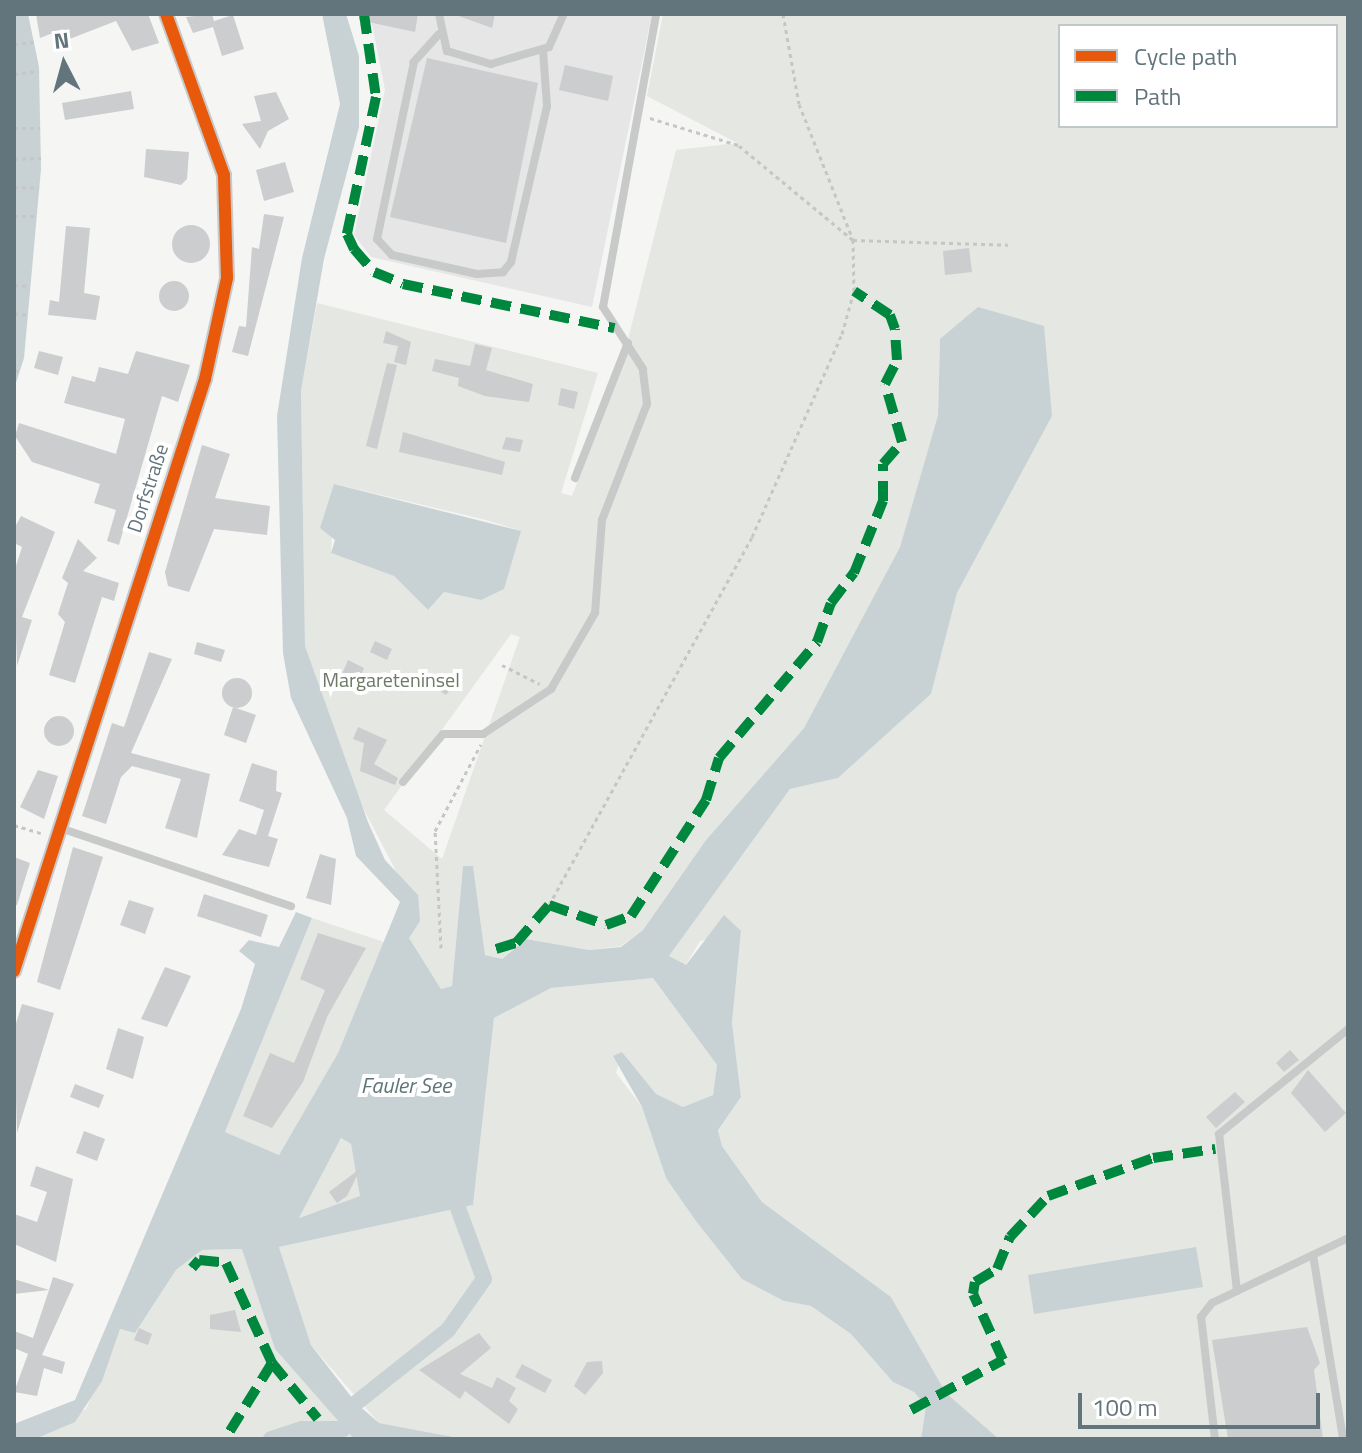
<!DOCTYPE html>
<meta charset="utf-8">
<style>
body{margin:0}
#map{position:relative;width:1362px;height:1453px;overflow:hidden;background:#f5f5f4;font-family:"Titillium Web",sans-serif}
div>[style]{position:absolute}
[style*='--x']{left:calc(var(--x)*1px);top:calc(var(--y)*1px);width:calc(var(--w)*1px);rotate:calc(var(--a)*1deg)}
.built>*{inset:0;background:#e5e6e5}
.green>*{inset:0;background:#e4e7e2}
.water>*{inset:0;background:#c8d2d4}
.canal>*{height:16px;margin:-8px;padding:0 8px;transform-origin:8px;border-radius:8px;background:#c8d2d4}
.building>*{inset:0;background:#cbcdce}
.round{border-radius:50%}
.path>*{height:3px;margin-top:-1.5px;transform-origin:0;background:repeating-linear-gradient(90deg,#c5c6c7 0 4px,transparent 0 8px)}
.lane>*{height:8px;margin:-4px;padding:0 4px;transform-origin:4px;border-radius:4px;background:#c8caca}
.street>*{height:16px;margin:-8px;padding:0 8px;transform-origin:8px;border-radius:8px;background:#c8caca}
.quiet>*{height:10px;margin-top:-5px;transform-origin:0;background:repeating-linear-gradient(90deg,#00873e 0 20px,transparent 0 30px)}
.cycleway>*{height:12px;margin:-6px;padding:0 6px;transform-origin:6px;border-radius:6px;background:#e8590c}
span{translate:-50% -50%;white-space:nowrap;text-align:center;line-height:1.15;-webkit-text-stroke:8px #fff;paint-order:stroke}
.street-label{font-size:20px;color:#63757c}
.park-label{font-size:20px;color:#6d7a65}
.water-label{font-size:22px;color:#5e7578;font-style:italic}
.frame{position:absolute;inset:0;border:16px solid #63757c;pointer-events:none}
.legend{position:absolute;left:1058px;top:24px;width:280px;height:104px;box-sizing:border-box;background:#fff;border:2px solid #c1c8cb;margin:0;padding:10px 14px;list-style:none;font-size:24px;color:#63757c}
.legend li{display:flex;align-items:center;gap:16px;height:40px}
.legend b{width:40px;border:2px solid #c1c8cb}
.north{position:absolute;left:24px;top:24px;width:80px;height:80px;-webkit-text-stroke:6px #fff;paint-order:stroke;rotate:354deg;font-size:22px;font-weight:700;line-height:32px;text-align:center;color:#63757c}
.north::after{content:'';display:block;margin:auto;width:28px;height:36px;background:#63757c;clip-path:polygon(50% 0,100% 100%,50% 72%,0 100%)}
.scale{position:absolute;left:1078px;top:1393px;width:242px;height:36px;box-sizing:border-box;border:4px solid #63757c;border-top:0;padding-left:10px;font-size:24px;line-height:28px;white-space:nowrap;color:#63757c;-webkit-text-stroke:6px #fff;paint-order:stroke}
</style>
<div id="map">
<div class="built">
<i style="clip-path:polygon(370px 14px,652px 14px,592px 307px,371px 257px,354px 235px,385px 90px)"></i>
</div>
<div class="green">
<i style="clip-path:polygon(evenodd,663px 14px,1348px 14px,1348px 1439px,999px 1439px,946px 1393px,891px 1297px,762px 1202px,722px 1146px,718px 1130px,741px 1097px,732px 1023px,741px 931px,700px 941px,685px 966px,669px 956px,790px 789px,838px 778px,931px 694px,957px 593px,1052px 416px,940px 339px,938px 415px,900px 547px,804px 728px,706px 840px,643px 930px,621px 946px,589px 950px,526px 939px,501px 959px,485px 955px,473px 867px,463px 866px,452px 986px,441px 989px,408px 937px,395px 869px,360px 802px,305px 646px,301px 391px,317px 303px,598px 373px,561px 493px,572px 496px,622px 363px,676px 150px,737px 143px,647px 96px,663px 14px,1060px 26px,1336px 26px,1336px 126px,1060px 126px,1060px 26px,663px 14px,335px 484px,486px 520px,521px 531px,481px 600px,444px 592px,428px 610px,394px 576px,331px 553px,335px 484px,663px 14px,511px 634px,520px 637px,442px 859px,384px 810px,511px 634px)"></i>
<i style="clip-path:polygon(312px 918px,384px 942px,338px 1053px,279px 1155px,225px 1132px)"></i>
<i style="clip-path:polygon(653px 978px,717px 1065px,713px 1095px,683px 1107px,656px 1095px,622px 1052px,616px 1073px,642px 1107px,666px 1178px,784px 1301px,811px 1306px,851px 1334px,893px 1382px,914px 1392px,926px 1406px,921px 1439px,464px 1439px,379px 1423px,311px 1345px,279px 1247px,473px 1205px,494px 1018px,551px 988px)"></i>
<i style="clip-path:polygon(341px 1138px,351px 1144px,361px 1196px,299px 1218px)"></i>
<i style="clip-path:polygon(243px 1249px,275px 1349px,354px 1439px,35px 1439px,86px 1409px,120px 1329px,135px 1333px,176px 1270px,202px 1250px)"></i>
</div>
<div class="water">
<i style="clip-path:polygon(14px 14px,28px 14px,39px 67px,41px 169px,24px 358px,14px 389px)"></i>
<i style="clip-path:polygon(evenodd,322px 14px,346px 14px,359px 56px,359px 127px,324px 259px,301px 391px,305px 646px,368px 822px,385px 860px,418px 895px,420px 921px,409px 938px,441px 989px,452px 986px,463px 866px,473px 866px,485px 955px,502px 959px,526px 939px,589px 950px,621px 947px,643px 930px,706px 840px,804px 728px,900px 547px,938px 415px,940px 339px,978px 307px,1044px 326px,1052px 416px,957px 593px,931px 694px,838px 778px,790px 789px,669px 956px,686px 965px,724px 915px,741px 931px,732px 1023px,741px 1097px,718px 1130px,722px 1146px,762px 1202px,891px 1297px,946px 1393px,999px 1439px,921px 1439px,926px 1406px,914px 1392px,893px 1382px,851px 1334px,811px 1306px,784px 1301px,742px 1279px,696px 1221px,666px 1178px,642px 1107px,613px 1056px,622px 1052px,656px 1094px,683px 1107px,713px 1095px,717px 1065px,653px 978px,551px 988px,494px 1018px,473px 1205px,279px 1247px,311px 1345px,356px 1403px,379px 1423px,464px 1439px,354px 1439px,275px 1349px,242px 1249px,202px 1250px,176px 1270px,135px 1333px,120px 1329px,102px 1381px,75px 1422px,35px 1439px,14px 1439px,14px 1424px,75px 1400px,241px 1009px,255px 964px,239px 951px,249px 940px,279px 947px,296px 912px,312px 918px,225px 1132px,279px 1155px,338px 1053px,400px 902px,356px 856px,347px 818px,291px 698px,283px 653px,277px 416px,302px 258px,340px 104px,322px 14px,341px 1138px,351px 1144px,360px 1196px,299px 1218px,341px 1138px)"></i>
<i style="clip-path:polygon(334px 484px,521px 531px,504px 589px,481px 600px,444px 592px,428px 610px,394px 576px,331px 553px,335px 540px,320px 528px)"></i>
<i style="clip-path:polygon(1196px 1247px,1203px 1287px,1034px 1314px,1028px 1275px)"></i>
</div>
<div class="canal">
<i style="--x:356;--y:1403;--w:117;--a:-38.4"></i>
<i style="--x:448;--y:1330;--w:62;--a:-54.8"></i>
<i style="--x:484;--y:1279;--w:76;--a:-110.1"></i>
<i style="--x:271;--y:1439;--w:33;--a:-18"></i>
<i style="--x:302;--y:1429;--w:41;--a:0"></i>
</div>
<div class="building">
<i style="clip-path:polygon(36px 14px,148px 14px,159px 43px,132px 51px,116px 21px,67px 40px,63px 29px,40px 38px)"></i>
<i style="clip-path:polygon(212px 14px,214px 21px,233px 15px,244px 49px,222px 56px,213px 27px,193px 33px,186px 17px)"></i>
<i style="clip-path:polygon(360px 14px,418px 14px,415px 32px,359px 20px)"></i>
<i style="clip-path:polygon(453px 14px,495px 14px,492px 28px)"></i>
<i style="clip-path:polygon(427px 58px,538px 83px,506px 243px,390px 217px)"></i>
<i style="clip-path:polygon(565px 65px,613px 76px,608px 101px,559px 90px)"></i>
<i style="clip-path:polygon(131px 91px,134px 109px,65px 120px,62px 103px)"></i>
<i style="clip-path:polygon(276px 92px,289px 119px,268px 131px,260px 149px,242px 124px,261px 121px,254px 96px)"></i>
<i style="clip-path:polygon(146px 149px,189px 152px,187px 179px,181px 185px,144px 177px)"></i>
<i style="clip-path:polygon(285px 162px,294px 192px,264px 201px,256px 170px)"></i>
<i style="clip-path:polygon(264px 214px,284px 217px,248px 356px,232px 352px,239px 326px,246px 327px,252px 247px,259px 249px)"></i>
<i class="round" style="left:172px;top:225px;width:38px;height:38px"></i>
<i style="clip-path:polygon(66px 226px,90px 228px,84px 293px,100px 296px,96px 320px,48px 315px,50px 300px,59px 302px)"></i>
<i style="clip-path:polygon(969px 248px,972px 272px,945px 275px,943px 251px)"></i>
<i class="round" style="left:159px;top:281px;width:30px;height:30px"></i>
<i style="clip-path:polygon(386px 331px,411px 342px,406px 365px,394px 362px,398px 346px,383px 343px)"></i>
<i style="clip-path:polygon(475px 344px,492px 348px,486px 370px,533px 384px,529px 402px,485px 396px,458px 386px,459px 378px,432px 371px,435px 359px,470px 366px)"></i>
<i style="clip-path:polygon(39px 351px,63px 357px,58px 375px,34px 368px)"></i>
<i style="clip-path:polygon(136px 351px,190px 365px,178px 402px,162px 396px,119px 545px,107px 541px,116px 510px,94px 503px,100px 484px,32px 462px,15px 436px,19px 423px,116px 454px,125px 419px,64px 403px,72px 376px,95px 382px,99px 367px,128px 374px)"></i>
<i style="clip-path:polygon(387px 363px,397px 365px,377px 449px,366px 446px)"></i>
<i style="clip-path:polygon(561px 388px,578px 392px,574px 409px,558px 405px)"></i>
<i style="clip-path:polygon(403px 432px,505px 462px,502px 475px,399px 452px)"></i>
<i style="clip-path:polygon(506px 437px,523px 440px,520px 452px,502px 449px)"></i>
<i style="clip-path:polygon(202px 445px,230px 454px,215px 498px,270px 506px,267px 535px,214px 529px,189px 592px,168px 586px,165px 572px)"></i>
<i style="clip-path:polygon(21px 516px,55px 532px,22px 617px,32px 620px,17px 666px,14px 572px,22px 547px,14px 543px,14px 529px)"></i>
<i style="clip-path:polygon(78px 539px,97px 558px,83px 571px,119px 583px,114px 601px,102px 597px,75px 683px,49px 675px,65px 622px,58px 614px,68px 583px,62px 578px)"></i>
<i style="clip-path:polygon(375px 641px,392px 649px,387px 660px,370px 652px)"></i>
<i style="clip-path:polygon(197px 642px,225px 650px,221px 662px,194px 654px)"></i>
<i style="clip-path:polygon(149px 652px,172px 659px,131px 753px,210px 774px,197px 838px,165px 828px,181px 779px,132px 766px,121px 777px,106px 824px,82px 816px,112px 723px,124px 727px)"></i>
<i style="clip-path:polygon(348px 660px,364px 668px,359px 681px,342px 674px)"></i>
<i style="clip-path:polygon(445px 674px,455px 682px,446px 695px,436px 688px)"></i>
<i class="round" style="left:222px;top:678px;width:30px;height:30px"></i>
<i style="clip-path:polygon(233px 707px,256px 715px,246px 743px,224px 735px)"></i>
<i class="round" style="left:44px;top:716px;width:30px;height:30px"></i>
<i style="clip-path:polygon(358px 727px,387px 740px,374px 764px,398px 778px,395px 785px,360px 771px,364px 743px,353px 739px)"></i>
<i style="clip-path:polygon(252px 763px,277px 771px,276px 791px,282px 793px,268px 836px,278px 839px,269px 867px,222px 855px,239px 829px,256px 835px,264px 810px,239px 801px)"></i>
<i style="clip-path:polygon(38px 770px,58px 776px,44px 819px,20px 807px)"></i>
<i style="clip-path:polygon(73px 847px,103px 857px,60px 990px,37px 982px)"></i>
<i style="clip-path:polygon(320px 854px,336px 859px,331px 905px,306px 898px)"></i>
<i style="clip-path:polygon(14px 857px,30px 863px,17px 905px,14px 905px)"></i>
<i style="clip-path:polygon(204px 894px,268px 915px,261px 937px,197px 916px)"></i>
<i style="clip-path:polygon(129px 900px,154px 908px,145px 934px,120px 925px)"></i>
<i style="clip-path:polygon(318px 933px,366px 948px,327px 1017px,303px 1082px,272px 1128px,243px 1116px,270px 1053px,294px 1063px,325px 990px,300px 979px)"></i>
<i style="clip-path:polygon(165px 967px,191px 976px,167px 1027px,141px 1019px)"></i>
<i style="clip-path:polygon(22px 1004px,54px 1013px,17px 1133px,14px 1030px)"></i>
<i style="clip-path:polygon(118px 1028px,144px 1037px,133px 1079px,106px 1069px)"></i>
<i style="clip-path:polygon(1290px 1050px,1299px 1060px,1284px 1072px,1276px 1063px)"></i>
<i style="clip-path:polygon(1308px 1070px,1346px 1113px,1325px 1132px,1291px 1093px)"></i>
<i style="clip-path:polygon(75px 1084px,104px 1095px,99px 1108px,70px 1097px)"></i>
<i style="clip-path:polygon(1235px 1092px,1245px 1102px,1216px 1128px,1206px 1117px)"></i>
<i style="clip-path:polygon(84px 1131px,105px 1139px,97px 1161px,76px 1153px)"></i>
<i style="clip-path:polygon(36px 1166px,73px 1179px,56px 1262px,14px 1244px,14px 1214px,37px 1222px,47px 1192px,30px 1186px)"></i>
<i style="clip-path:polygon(361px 1168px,347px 1196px,337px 1203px,329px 1192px)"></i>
<i style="clip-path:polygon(53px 1277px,74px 1284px,42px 1355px,65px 1362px,62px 1374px,44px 1368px,37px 1396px,14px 1392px,28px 1354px,14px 1348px,14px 1331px,33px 1338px,49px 1290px,14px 1294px,14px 1279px,49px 1290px)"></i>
<i style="clip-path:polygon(235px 1310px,241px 1332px,210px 1329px,210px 1315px)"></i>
<i style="clip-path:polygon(1307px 1327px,1320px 1363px,1314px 1370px,1323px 1439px,1228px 1439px,1212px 1340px)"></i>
<i style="clip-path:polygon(139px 1328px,152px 1334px,148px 1345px,134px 1340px)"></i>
<i style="clip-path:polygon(479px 1333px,491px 1348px,460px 1374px,492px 1388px,497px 1377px,516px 1388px,509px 1401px,518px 1409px,509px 1424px,465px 1391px,460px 1399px,419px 1370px)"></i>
<i style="clip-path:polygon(602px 1361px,603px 1373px,585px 1395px,574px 1386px,587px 1362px)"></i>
<i style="clip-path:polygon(522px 1364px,552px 1380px,545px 1393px,515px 1377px)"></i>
</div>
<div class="path">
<i style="--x:783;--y:14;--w:91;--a:79.9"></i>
<i style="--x:799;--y:104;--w:146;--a:68.3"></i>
<i style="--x:853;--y:240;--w:155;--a:1.8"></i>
<i style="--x:14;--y:44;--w:20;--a:-6"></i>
<i style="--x:14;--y:74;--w:25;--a:-7"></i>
<i style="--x:14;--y:128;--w:26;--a:0"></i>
<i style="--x:14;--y:159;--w:27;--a:-2"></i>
<i style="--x:14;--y:187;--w:25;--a:2"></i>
<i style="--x:14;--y:216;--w:23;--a:0"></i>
<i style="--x:14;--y:285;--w:16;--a:4"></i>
<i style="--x:14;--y:313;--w:14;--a:8"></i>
<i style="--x:14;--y:370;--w:7;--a:16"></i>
<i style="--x:502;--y:665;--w:42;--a:26.6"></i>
<i style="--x:14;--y:825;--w:28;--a:17"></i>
<i style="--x:549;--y:905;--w:420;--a:-61.1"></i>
<i style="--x:752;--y:537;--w:222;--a:-66.1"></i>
<i style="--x:842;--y:334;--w:45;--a:-74.4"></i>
<i style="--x:854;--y:291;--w:51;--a:-91.1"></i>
<i style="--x:853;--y:240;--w:149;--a:-140.4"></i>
<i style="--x:738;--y:145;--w:95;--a:-162.9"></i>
<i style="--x:441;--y:948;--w:117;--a:-92.9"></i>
<i style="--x:435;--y:831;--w:98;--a:-62.1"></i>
</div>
<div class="lane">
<i style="--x:439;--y:14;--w:38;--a:78"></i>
<i style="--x:447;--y:51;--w:46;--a:16.5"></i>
<i style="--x:491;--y:64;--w:60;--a:-16.3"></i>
<i style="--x:549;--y:47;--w:36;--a:-66"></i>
<i style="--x:439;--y:34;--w:38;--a:132"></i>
<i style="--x:414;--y:62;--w:181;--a:101.8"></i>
<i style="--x:377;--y:239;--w:22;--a:47"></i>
<i style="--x:392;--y:255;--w:87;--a:12.6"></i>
<i style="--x:477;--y:274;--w:26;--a:-4"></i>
<i style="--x:503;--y:272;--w:13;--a:-51"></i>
<i style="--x:511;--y:262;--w:160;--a:-77"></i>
<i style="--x:547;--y:106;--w:56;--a:-94.1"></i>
<i style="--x:575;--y:478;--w:145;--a:-68.6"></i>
<i style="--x:403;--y:782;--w:62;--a:-50.2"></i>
<i style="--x:443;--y:734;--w:40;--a:0"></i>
<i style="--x:483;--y:734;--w:82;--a:-33.5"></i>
<i style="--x:551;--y:689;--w:88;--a:-59.9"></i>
<i style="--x:595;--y:613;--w:93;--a:-85.7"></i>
<i style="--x:602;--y:520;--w:124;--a:-68.8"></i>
<i style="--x:647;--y:404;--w:35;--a:-97"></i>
<i style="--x:643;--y:369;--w:74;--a:-122.8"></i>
<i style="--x:603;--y:307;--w:298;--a:-79.7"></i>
<i style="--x:60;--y:828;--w:244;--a:18.7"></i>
<i style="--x:1313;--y:1255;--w:186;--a:80.7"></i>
<i style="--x:1237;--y:1291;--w:158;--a:-96.5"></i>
<i style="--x:1219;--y:1134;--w:166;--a:-39.1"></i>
<i style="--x:1215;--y:1439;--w:123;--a:-96.5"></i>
<i style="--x:1201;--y:1317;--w:18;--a:-52"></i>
<i style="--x:1212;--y:1303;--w:151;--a:-25.5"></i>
</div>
<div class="street">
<i style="--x:14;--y:971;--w:622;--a:-72.12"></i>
<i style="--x:205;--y:379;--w:103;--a:-77.7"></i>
<i style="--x:227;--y:278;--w:103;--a:-91.7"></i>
<i style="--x:224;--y:175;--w:171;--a:-109.8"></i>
</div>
<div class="quiet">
<i style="--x:364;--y:14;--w:84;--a:81.8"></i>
<i style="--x:376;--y:97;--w:140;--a:102"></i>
<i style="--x:347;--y:234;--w:17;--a:65"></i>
<i style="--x:354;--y:249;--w:30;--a:49"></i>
<i style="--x:374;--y:272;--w:31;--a:22"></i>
<i style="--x:403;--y:284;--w:216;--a:11.8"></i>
<i style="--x:496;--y:949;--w:21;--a:-17"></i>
<i style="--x:516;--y:943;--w:50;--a:-49"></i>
<i style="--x:549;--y:905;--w:60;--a:19.3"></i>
<i style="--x:606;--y:925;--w:27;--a:-20"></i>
<i style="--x:631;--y:916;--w:138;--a:-57.1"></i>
<i style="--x:706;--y:800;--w:44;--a:-72.8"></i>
<i style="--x:719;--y:758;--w:152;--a:-49.8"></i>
<i style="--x:817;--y:642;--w:41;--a:-70.3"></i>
<i style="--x:831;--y:603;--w:38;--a:-53"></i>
<i style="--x:854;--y:573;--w:78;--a:-68.1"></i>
<i style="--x:883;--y:501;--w:37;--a:-90"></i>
<i style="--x:883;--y:464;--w:29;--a:-49"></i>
<i style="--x:902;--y:442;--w:60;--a:-106.3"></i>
<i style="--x:885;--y:384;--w:27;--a:-63"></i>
<i style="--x:897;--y:360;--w:31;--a:-94"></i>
<i style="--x:895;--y:329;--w:15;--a:-110"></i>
<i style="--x:890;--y:315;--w:43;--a:-146.3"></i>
<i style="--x:192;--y:1268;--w:11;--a:-49"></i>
<i style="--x:199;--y:1260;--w:27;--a:6"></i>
<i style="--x:226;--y:1263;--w:110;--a:65.3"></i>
<i style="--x:272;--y:1363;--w:89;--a:121.7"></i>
<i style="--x:272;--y:1363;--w:72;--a:50.6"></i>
<i style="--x:911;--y:1410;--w:105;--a:-28.5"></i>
<i style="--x:1003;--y:1360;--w:72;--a:-114.4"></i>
<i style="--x:973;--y:1294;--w:12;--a:-81"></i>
<i style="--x:975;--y:1282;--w:26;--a:-31"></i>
<i style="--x:997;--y:1269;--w:35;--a:-68"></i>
<i style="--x:1010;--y:1237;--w:56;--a:-47.2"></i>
<i style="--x:1048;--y:1196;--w:112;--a:-19.9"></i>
<i style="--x:1153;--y:1158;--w:63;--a:-8.3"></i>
</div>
<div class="cycleway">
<i style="--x:14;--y:971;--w:622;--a:-72.12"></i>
<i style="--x:205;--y:379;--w:103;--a:-77.7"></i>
<i style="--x:227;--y:278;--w:103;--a:-91.7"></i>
<i style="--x:224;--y:175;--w:171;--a:-109.8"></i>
</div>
<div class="street-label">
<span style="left:147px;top:488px;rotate:-72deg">Dorfstraße</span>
</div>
<div class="park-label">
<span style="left:391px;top:679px">Margareteninsel</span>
</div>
<div class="water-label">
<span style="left:406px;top:1086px">Fauler See</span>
</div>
<div class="frame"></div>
<ul class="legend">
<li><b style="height:10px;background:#e8590c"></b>Cycle path</li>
<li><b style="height:10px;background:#00873e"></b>Path</li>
</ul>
<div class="north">N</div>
<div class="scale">100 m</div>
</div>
